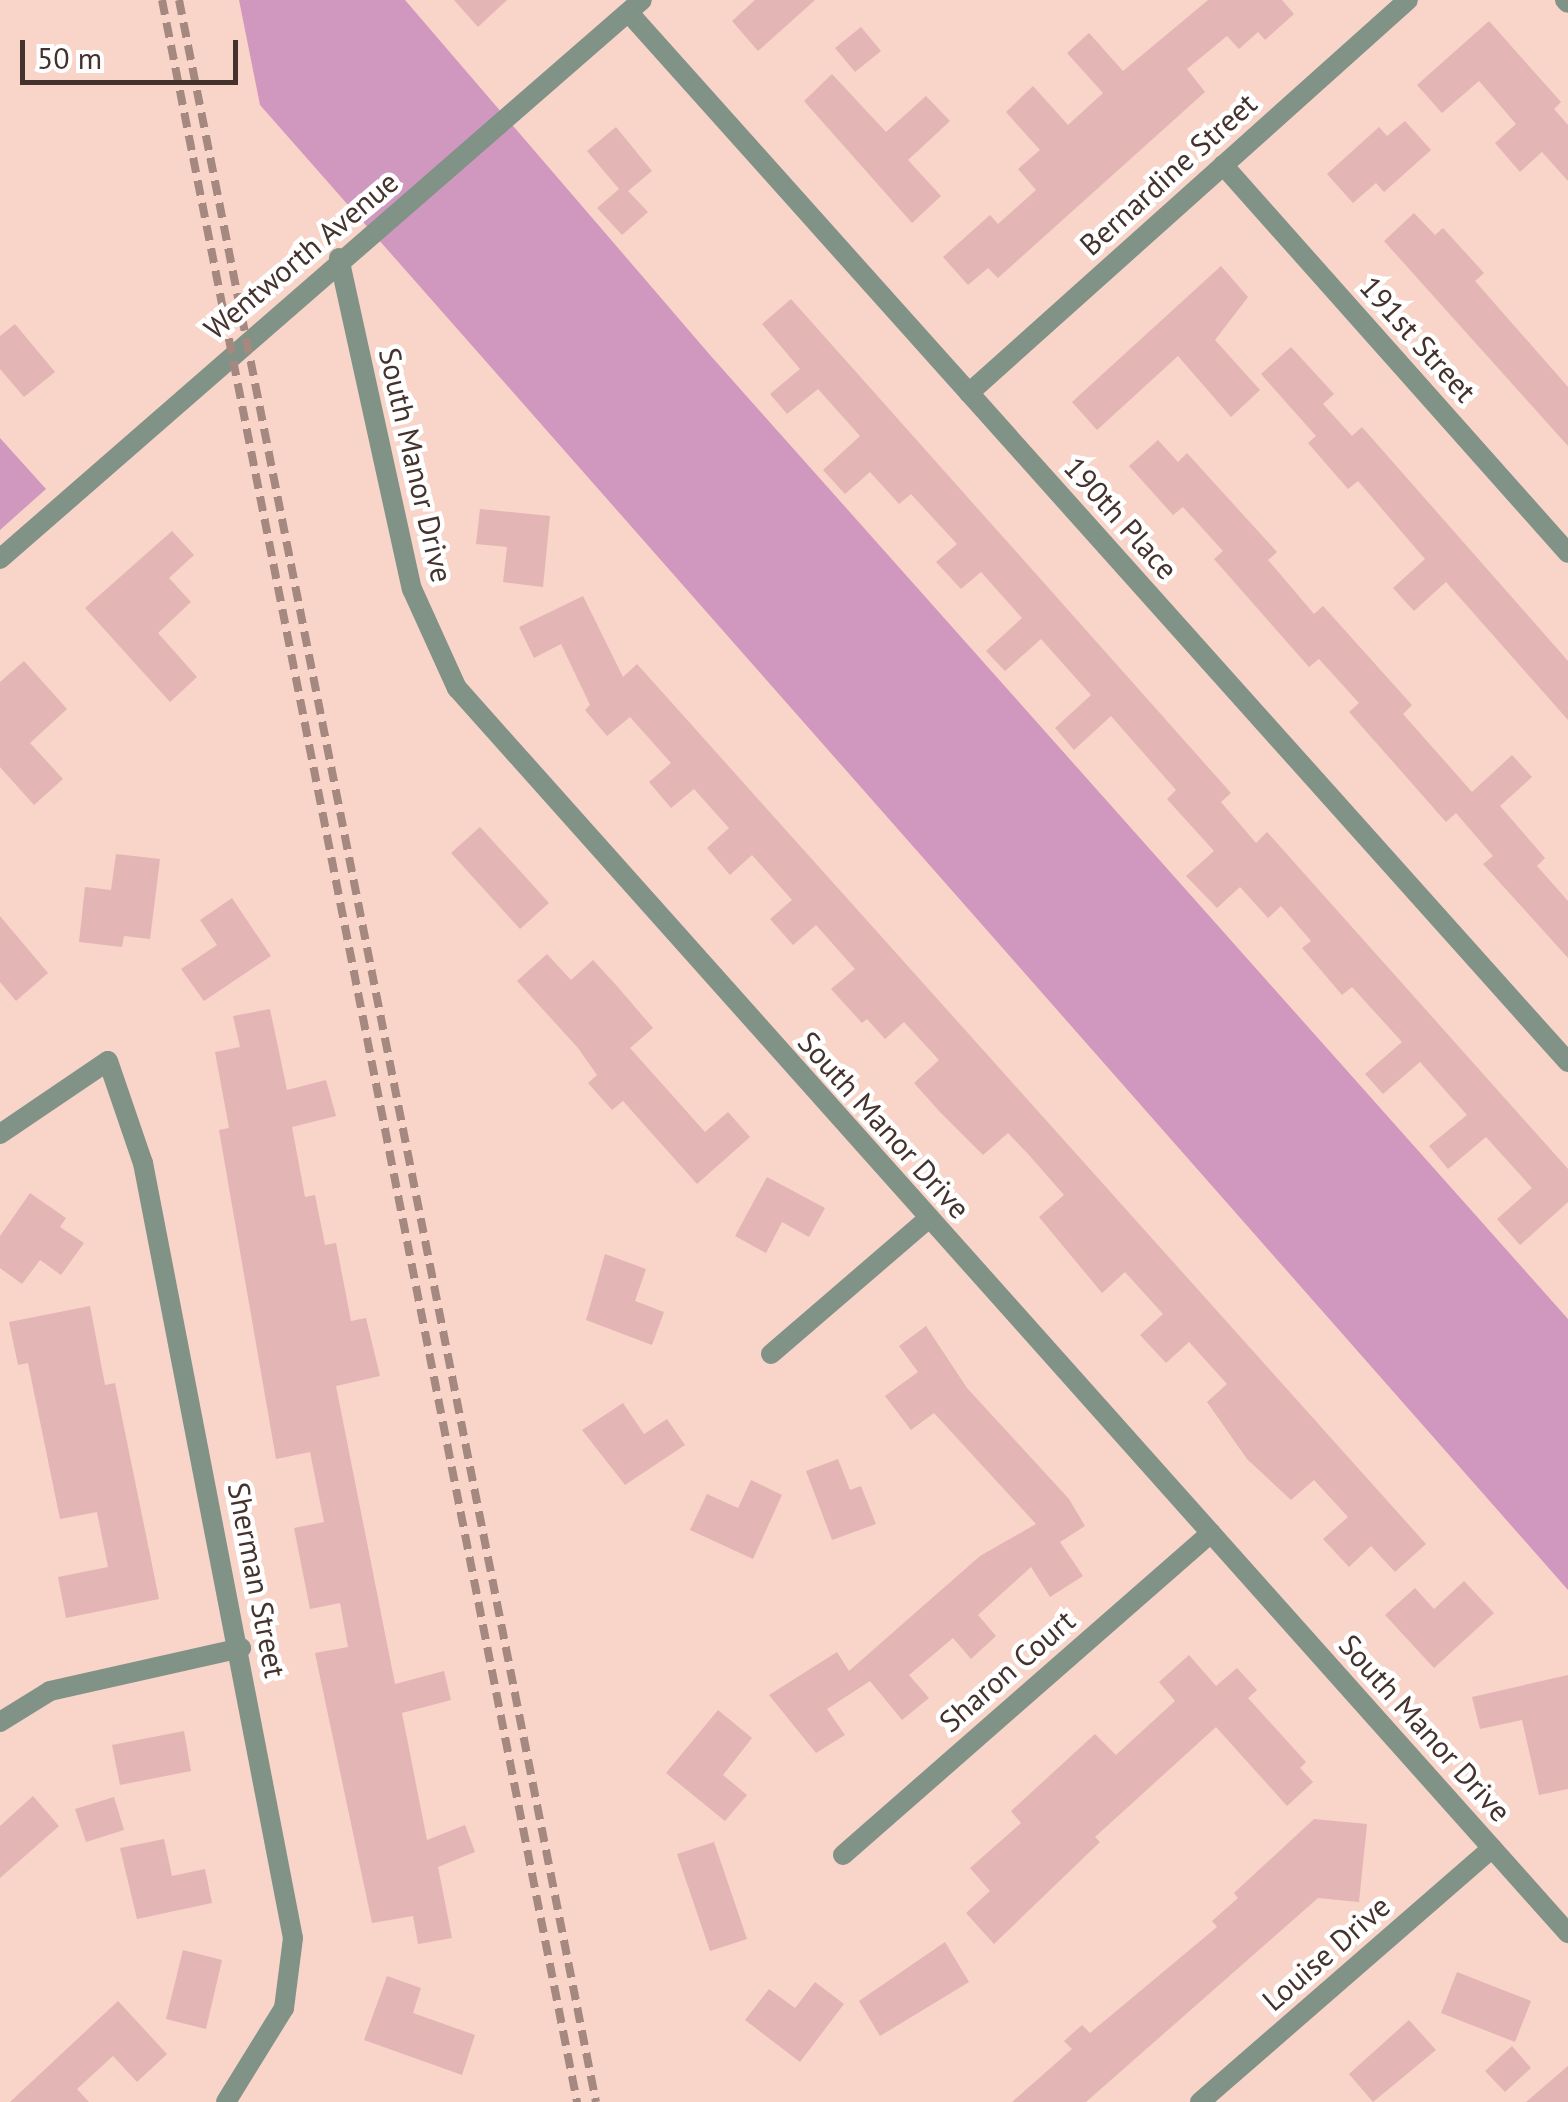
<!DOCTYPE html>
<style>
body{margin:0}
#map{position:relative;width:1568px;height:2102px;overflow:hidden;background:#f9d4c9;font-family:"PT Sans",sans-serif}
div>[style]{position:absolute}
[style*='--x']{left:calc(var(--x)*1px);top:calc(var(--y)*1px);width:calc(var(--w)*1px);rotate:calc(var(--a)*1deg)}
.green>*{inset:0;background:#d098bf}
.building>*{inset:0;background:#e4b5b5}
.minor>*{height:20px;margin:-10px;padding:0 10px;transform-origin:10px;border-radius:10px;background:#819287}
.tertiary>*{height:20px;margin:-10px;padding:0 10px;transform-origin:10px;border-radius:10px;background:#819287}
.rail>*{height:8px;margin-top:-4px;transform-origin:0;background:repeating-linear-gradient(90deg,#a58981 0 15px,transparent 0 23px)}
span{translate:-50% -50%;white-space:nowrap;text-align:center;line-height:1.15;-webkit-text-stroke:9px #fff;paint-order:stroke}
.street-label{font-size:30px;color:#44322d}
.scale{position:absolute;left:20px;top:40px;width:218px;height:45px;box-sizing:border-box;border:5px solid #44322d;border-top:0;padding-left:12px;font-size:30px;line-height:35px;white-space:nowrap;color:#44322d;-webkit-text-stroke:8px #fff;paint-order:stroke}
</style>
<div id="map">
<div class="green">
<i style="clip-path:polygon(239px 0,405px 0,710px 355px,1568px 1319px,1568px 1590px,260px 105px)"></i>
<i style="clip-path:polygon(0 438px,46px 489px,0 530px)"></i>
</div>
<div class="building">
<i style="clip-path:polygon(454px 0,507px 0,478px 27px)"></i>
<i style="clip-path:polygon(755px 0,815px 0,758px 51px,732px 21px)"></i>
<i style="clip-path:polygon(1208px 0,1282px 0,1294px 14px,1265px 40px,1258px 32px,1239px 49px,1227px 36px,1187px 69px,1205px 92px,998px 278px,988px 268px,968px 285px,943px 257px,990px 215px,998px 224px,1036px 190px,1018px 169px,1040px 150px,1006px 112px,1033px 86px,1068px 125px,1103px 93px,1067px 53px,1089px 33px,1123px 71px)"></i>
<i style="clip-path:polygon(1489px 21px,1561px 102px,1554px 109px,1568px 125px,1568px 181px,1542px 152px,1520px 172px,1495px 143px,1516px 124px,1479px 81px,1442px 113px,1417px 85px)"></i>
<i style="clip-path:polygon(861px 27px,881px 51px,855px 72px,835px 48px)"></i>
<i style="clip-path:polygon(832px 74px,886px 132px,926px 96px,950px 121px,908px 160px,941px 196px,912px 223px,804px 101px)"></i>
<i style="clip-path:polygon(1405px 121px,1431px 150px,1384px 192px,1376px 183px,1353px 203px,1327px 174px,1379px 127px,1387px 136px)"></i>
<i style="clip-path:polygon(616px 127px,652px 171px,628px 191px,648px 212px,622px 235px,597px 208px,619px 189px,587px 151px)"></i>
<i style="clip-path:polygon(1414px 213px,1435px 235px,1443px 228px,1484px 273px,1475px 281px,1568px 387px,1568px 446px,1384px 241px)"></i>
<i style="clip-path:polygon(1221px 266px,1248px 297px,1215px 340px,1260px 390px,1231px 417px,1178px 356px,1097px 430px,1072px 402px)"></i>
<i style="clip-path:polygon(791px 299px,1231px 793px,1221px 802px,1256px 843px,1267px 832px,1568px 1169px,1568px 1202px,1520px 1245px,1497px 1219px,1532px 1188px,1486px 1137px,1448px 1169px,1429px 1146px,1467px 1115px,1420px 1062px,1383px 1094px,1365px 1074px,1402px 1042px,1352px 987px,1342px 995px,1302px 948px,1311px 941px,1281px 906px,1268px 918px,1240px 887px,1217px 908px,1186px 876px,1214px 851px,1167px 799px,1176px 790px,1111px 716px,1074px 750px,1055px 728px,1091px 695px,1041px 639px,1005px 671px,986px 651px,1022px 618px,981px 572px,961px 589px,936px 562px,957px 544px,911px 494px,899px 504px,870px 472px,845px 494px,823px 470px,860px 436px,818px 389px,787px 414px,770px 394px,800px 369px,762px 324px)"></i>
<i style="clip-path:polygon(15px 324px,55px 372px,24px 397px,0 369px,0 336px)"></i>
<i style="clip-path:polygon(1291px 347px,1334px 394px,1323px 404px,1352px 436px,1362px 427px,1568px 661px,1568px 720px,1446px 582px,1414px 611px,1393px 588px,1425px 559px,1358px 481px,1348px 489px,1308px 443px,1316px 436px,1261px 374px)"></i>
<i style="clip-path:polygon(1158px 440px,1178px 462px,1187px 453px,1236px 507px,1277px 552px,1268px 560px,1314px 614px,1323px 606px,1412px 705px,1403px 714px,1472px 792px,1512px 755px,1532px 777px,1500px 806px,1545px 858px,1537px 866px,1568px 901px,1568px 958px,1483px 864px,1493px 856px,1456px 813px,1446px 822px,1349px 712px,1359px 703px,1319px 659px,1309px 667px,1214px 559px,1223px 551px,1183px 507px,1173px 515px,1129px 466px)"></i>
<i style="clip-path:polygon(480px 509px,550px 516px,543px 587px,503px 582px,507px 547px,476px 544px)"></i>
<i style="clip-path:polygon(172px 531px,194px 555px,169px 578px,191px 602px,158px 633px,197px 677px,170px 702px,85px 608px)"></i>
<i style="clip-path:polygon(583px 596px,623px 677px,637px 664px,1426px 1544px,1395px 1572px,1371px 1546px,1349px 1567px,1323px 1539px,1348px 1517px,1314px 1480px,1291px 1500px,1247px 1459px,1207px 1402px,1227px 1384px,1189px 1342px,1166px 1363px,1140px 1335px,1163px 1314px,1125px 1272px,1102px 1293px,1039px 1217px,1064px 1195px,1029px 1155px,1008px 1133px,983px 1155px,940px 1112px,914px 1083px,939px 1060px,904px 1022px,885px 1039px,867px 1019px,862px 1023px,831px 989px,855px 969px,816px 925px,793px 945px,770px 919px,792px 900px,752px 855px,730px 875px,707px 848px,729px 828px,694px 789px,671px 808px,649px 782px,671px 763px,630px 717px,607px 736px,585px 710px,590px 705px,561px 644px,534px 658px,519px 627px)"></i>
<i style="clip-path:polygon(24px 661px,67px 709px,30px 743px,63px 779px,34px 805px,0 767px,0 682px)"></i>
<i style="clip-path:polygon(480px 827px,549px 903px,520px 929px,451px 853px)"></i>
<i style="clip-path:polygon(116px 854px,160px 859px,150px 939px,124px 936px,122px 947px,79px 942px,85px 887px,111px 890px)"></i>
<i style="clip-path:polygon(232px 898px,271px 956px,204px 1001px,181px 969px,217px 945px,200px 920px)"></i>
<i style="clip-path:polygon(0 916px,48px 973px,16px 1001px,0 982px)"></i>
<i style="clip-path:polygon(547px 954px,571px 980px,593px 960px,616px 985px,653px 1028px,630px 1048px,705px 1132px,728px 1112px,750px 1137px,697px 1184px,623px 1101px,612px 1110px,588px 1083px,597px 1075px,578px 1048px,517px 981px)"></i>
<i style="clip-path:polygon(270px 1009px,287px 1090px,326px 1080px,336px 1116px,292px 1127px,305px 1197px,315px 1195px,325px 1245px,336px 1243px,351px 1321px,366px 1318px,380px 1376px,336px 1386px,395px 1684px,444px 1671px,451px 1700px,402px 1713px,427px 1840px,465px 1825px,475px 1852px,438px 1867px,452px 1938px,418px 1944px,413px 1916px,372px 1923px,315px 1653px,348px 1647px,340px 1603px,310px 1609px,294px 1528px,324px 1522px,310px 1452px,276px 1459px,219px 1130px,229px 1128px,215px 1052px,240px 1047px,233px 1016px)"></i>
<i style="clip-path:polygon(767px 1177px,825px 1208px,809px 1237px,782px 1222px,766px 1253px,735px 1236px)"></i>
<i style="clip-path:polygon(30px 1193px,66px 1218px,60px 1227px,84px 1243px,61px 1275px,40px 1260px,22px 1284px,0 1268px,0 1236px)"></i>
<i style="clip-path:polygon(605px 1254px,646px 1269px,635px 1301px,664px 1312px,652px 1345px,586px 1320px)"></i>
<i style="clip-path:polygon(90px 1306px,105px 1385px,115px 1383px,159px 1599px,66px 1618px,58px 1577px,108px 1567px,97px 1512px,60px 1519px,28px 1363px,18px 1365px,9px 1322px)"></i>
<i style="clip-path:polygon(926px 1326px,967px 1388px,1069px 1499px,1085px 1526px,1060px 1542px,1083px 1576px,1050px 1597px,1031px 1567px,978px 1615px,996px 1636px,971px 1659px,953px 1638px,909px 1675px,929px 1698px,902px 1720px,870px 1681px,827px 1709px,845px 1735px,816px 1753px,769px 1695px,837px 1652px,849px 1671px,980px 1556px,1036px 1524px,934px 1413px,911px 1430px,885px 1396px,918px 1372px,899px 1346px)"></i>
<i style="clip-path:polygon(623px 1403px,644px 1434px,667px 1419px,685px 1445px,625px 1485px,582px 1430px)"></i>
<i style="clip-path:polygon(838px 1459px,850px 1490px,861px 1486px,876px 1524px,832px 1540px,806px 1471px)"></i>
<i style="clip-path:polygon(751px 1480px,782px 1495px,753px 1559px,690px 1530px,707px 1494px,738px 1508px)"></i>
<i style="clip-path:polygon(1464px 1581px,1494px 1613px,1434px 1668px,1385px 1615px,1415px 1588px,1434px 1609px)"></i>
<i style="clip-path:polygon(1189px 1655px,1216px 1686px,1237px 1668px,1257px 1690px,1248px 1698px,1306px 1762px,1300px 1768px,1313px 1782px,1287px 1806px,1216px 1727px,1095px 1837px,1100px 1842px,994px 1944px,966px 1913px,990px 1891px,970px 1868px,1021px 1823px,1011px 1811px,1095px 1734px,1116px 1755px,1175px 1701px,1159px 1682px)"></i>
<i style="clip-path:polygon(1568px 1675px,1568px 1789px,1539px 1795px,1522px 1720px,1480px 1729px,1472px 1697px)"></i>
<i style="clip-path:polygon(718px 1710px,752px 1738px,723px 1775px,747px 1795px,725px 1821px,666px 1773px)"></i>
<i style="clip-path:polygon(184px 1731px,191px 1771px,120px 1785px,112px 1745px)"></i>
<i style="clip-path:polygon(33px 1796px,59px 1826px,0 1878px,0 1826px)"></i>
<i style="clip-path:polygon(114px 1797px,124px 1830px,86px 1842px,75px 1809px)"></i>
<i style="clip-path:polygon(1314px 1819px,1367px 1824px,1359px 1902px,1318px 1898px,1086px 2102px,1012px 2102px,1072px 2049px,1064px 2041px,1082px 2025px,1090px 2033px,1217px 1927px,1212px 1921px,1238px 1898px,1234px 1893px)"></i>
<i style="clip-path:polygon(164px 1839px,172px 1876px,205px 1869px,212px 1903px,137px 1919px,120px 1848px)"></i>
<i style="clip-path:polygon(714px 1842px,747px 1939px,710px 1951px,677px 1854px)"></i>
<i style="clip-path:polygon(945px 1942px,969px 1982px,880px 2036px,859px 2001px)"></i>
<i style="clip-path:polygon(183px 1950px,222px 1960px,206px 2029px,166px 2019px)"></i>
<i style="clip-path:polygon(1457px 1972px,1531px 2001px,1515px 2042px,1441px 2013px)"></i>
<i style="clip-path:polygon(387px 1976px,421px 1988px,413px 2013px,475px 2035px,462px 2075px,364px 2040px)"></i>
<i style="clip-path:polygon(815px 1982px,844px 2004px,800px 2062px,745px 2020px,769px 1989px,795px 2008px)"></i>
<i style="clip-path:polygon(118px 2001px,167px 2054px,137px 2082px,113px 2056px,77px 2089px,89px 2102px,10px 2102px)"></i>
<i style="clip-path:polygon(1409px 2020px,1436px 2050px,1373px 2102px,1349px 2074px)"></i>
<i style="clip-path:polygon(1512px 2046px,1531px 2068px,1505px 2092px,1485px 2071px)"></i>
<i style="clip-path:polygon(1568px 2066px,1568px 2102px,1526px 2102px)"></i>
</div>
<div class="minor">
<i style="--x:1565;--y:0;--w:4;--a:45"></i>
<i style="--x:629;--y:13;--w:1408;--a:48.17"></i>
<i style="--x:1223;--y:165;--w:519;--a:48.36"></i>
<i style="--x:339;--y:258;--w:339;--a:77.6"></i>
<i style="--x:412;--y:589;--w:109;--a:65.6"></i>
<i style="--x:457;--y:688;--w:1669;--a:48.26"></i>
<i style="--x:969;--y:393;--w:589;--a:-41.84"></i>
<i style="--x:0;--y:1134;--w:130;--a:-34.1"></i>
<i style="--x:108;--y:1061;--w:108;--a:71.1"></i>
<i style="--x:143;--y:1163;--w:789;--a:79.05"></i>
<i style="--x:293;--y:1938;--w:71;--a:97.3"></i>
<i style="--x:284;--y:2008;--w:110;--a:121.7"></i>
<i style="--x:771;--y:1354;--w:206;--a:-40.7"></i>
<i style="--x:0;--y:1722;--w:59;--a:-31.8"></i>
<i style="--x:50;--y:1691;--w:196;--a:-12.7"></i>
<i style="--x:843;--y:1855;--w:489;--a:-41.2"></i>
<i style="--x:1200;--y:2102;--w:387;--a:-41"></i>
</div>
<div class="tertiary">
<i style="--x:0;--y:559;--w:851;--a:-41.05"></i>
</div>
<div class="rail">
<i style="--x:162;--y:0;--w:2143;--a:78.83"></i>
<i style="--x:179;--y:0;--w:2143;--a:78.78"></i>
</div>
<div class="street-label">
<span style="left:1168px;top:174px;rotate:-42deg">Bernardine Street</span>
<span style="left:301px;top:255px;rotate:-40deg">Wentworth Avenue</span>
<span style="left:1418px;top:339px;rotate:48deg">191st Street</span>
<span style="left:416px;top:465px;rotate:77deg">South Manor Drive</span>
<span style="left:1121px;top:518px;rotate:48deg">190th Place</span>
<span style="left:884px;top:1125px;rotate:48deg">South Manor Drive</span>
<span style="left:257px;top:1580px;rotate:79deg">Sherman Street</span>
<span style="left:1007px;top:1671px;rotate:-41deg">Sharon Court</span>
<span style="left:1425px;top:1728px;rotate:48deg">South Manor Drive</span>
<span style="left:1326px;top:1953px;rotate:-41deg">Louise Drive</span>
</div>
<div class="scale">50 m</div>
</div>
